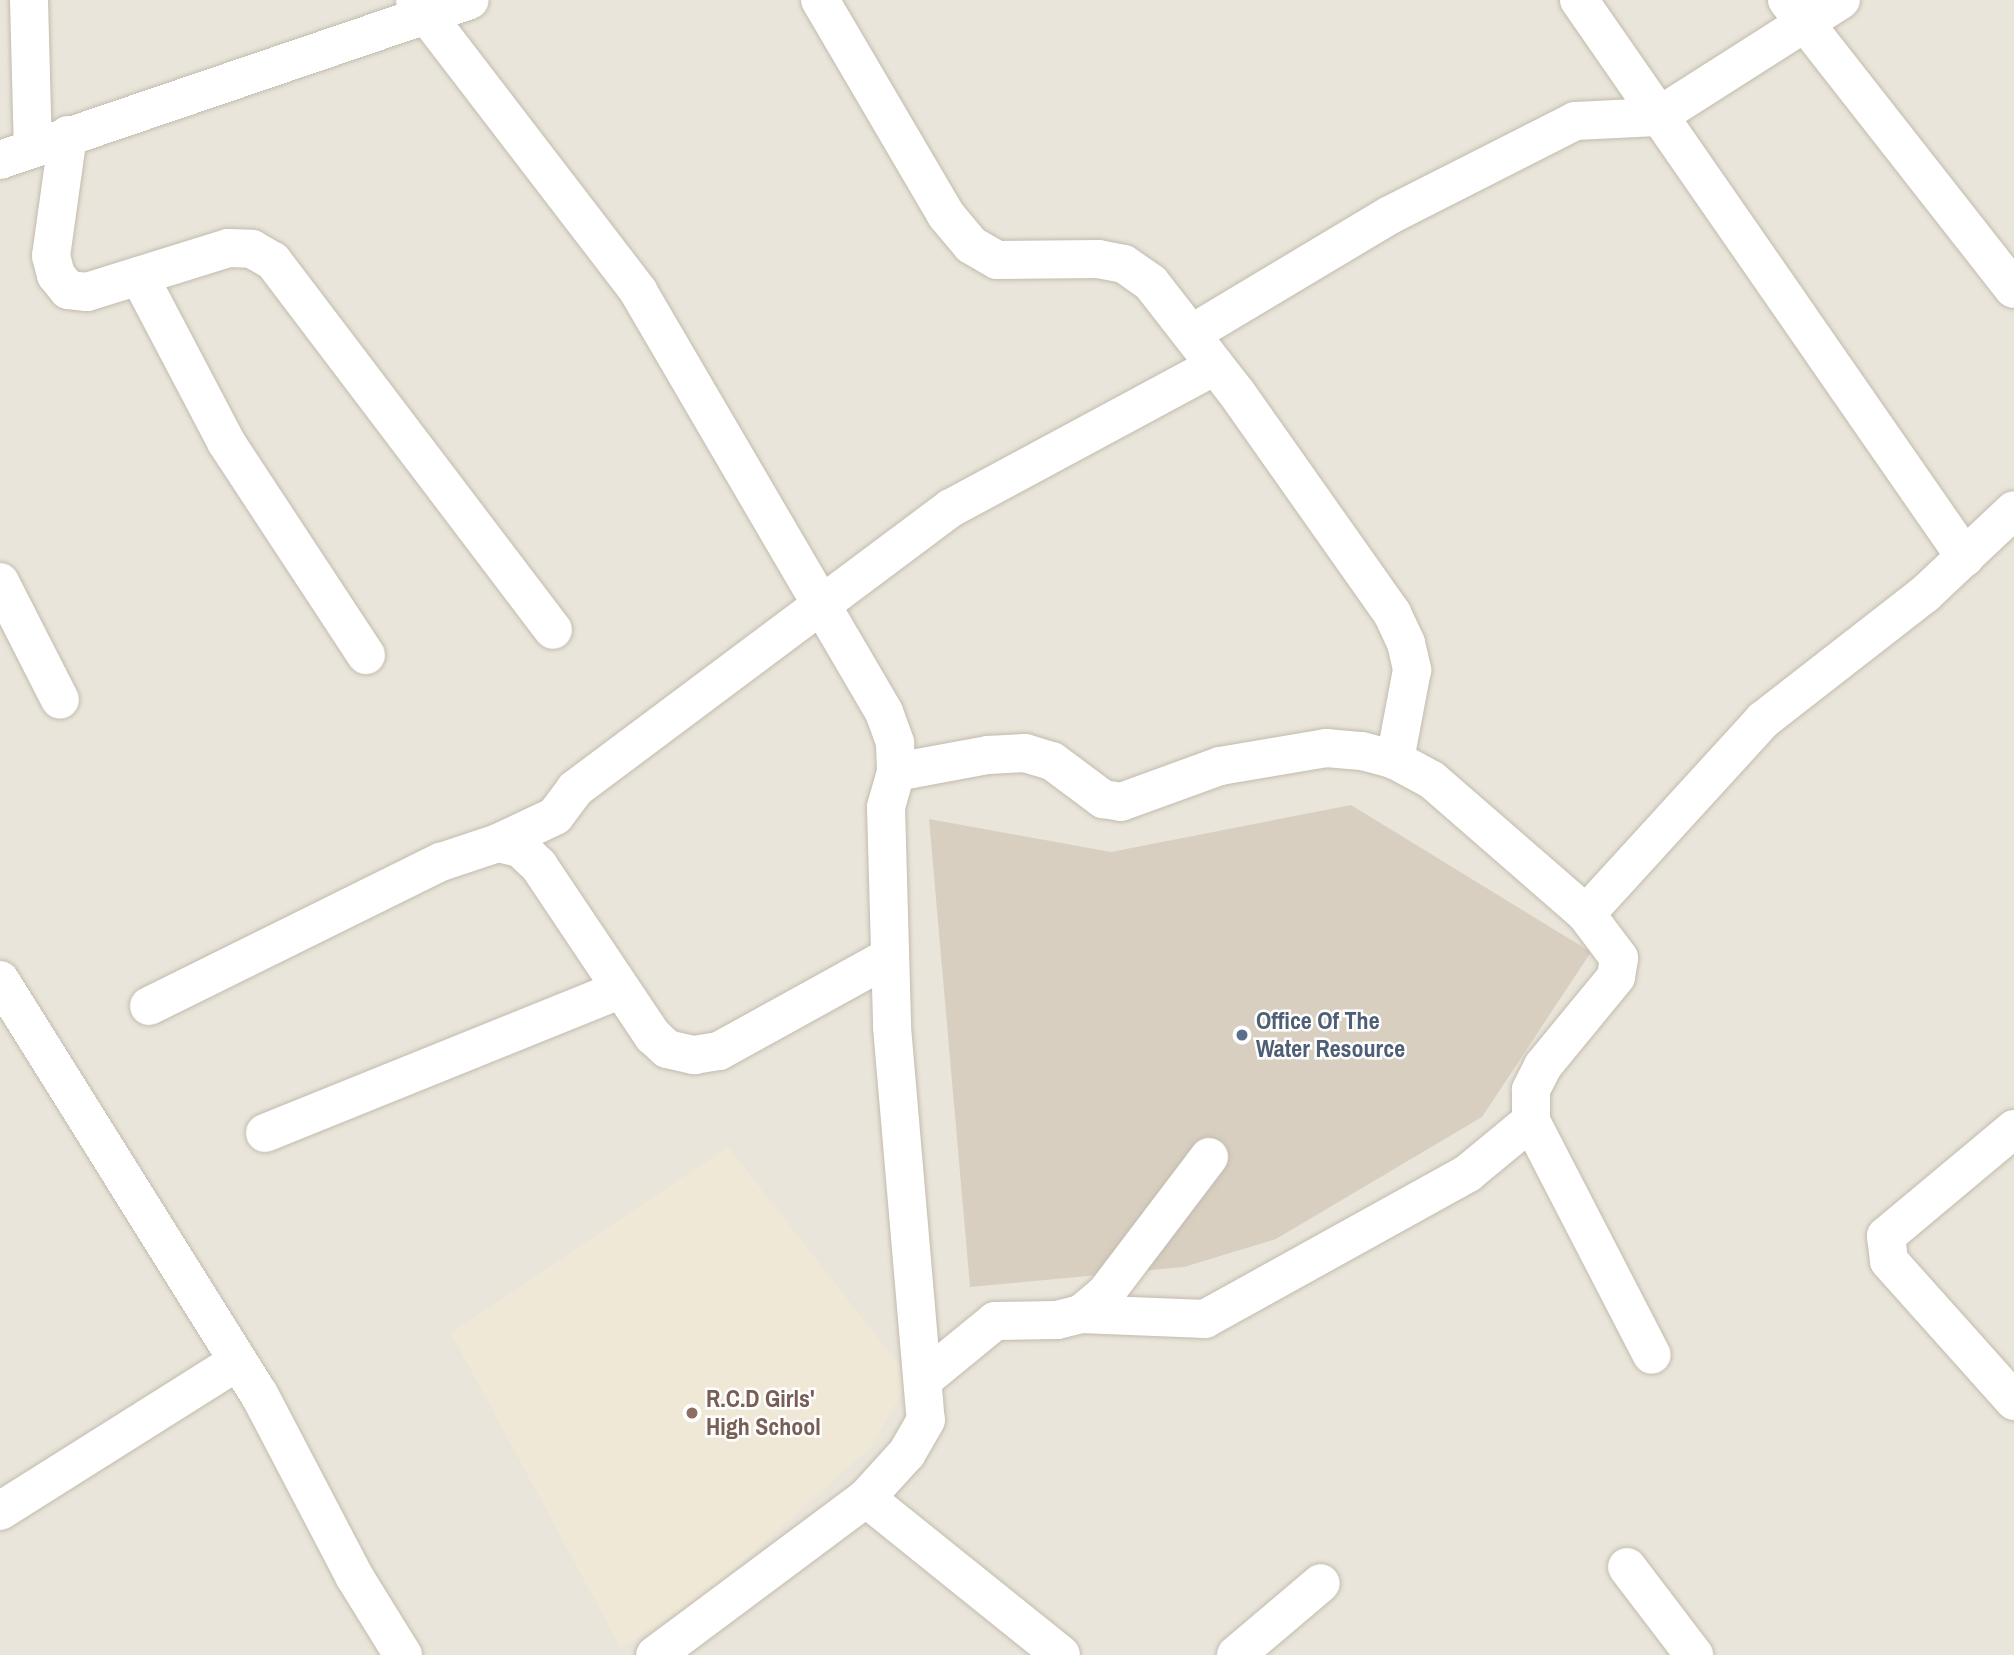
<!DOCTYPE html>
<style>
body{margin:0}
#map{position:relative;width:2014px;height:1655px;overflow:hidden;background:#f6f3ec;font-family:"Archivo Narrow",sans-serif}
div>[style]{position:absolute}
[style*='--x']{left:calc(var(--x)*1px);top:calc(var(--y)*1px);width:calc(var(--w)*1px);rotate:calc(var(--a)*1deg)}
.residential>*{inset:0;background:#eae5da}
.education>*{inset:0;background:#efe8d6}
.building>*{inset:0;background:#d8cfc1}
.roads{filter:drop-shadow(0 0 2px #c2bbae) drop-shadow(0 0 2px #c2bbae)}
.street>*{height:38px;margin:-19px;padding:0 19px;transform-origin:19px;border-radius:19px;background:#fff}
.dots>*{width:19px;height:19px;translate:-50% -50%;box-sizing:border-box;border:4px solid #fff;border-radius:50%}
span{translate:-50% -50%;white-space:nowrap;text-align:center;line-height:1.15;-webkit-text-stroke:5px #fff;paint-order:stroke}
.service-label{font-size:24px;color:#4e5e75;font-weight:700}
.left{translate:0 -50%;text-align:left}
.education-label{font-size:24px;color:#785e54;font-weight:700}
</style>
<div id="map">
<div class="residential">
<i style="clip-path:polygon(0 0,2014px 0,2014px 1655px,0 1655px)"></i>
</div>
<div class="education">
<i style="clip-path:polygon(728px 1147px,910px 1379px,871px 1447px,705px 1595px,621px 1648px,451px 1333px)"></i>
</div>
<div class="building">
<i style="clip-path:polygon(1351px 805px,1591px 952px,1482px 1117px,1276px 1239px,1184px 1267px,970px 1287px,929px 819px,1111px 852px)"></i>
</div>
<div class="roads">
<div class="street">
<i style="--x:29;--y:0;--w:148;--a:88.5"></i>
<i style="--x:415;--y:0;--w:367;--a:52.5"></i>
<i style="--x:638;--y:291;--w:488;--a:59.7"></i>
<i style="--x:884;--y:712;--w:33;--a:70"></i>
<i style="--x:895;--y:743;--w:29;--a:88"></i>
<i style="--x:896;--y:772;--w:36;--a:106"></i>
<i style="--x:886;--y:807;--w:220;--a:88.4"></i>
<i style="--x:892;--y:1027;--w:394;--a:85.1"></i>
<i style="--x:926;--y:1420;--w:39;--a:120"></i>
<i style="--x:906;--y:1454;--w:59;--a:132.3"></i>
<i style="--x:866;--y:1498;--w:263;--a:143.3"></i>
<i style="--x:820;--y:0;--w:249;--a:59.6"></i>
<i style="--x:946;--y:215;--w:39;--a:50"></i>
<i style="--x:971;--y:245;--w:30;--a:30"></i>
<i style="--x:997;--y:260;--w:101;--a:-0.6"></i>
<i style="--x:1098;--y:259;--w:26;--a:11"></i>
<i style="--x:1124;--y:264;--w:33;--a:35"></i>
<i style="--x:1151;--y:283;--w:138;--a:52.1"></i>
<i style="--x:1236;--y:392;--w:271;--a:54.8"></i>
<i style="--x:1392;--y:613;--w:33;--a:65"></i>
<i style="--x:1406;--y:643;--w:28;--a:77"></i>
<i style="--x:1412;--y:670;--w:92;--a:100.7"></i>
<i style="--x:1579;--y:0;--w:678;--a:55.28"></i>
<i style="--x:1787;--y:0;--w:367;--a:51.9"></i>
<i style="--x:68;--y:135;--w:122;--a:98"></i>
<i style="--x:51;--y:256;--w:20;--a:75"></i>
<i style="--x:56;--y:275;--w:19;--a:51"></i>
<i style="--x:68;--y:290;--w:19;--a:6"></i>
<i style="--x:87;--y:292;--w:148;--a:-17.3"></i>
<i style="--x:228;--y:248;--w:24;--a:2"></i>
<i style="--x:252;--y:249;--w:24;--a:30"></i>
<i style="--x:273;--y:261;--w:463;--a:52.8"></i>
<i style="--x:0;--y:160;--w:496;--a:-18.8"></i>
<i style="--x:139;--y:276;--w:187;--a:62.3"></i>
<i style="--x:226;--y:442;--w:255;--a:56.7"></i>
<i style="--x:1191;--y:334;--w:232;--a:-30.9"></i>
<i style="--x:1390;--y:215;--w:208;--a:-26.9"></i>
<i style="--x:1575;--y:121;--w:82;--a:-2.8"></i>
<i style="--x:1657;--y:117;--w:218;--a:-32.5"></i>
<i style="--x:0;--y:582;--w:132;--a:63"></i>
<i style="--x:896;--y:772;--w:94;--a:-10.5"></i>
<i style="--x:988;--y:755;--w:37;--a:-3"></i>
<i style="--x:1025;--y:753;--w:28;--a:17"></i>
<i style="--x:1052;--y:761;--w:64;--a:36.7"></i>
<i style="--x:1103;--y:799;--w:18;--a:9"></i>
<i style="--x:1121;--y:802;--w:105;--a:-20"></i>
<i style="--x:1220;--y:766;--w:108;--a:-9.6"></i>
<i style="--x:1326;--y:748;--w:36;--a:5"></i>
<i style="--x:1362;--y:751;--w:34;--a:15"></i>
<i style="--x:1395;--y:760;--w:42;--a:28.4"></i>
<i style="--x:1432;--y:780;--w:204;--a:41"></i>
<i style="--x:1586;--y:914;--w:55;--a:53.1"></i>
<i style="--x:1619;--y:958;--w:19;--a:99"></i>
<i style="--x:1616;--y:977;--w:115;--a:129.4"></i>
<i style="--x:1543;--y:1066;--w:27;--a:117"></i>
<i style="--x:1531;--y:1090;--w:31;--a:90"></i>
<i style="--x:1531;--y:1121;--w:263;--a:62.7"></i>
<i style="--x:498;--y:843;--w:63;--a:-25.3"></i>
<i style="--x:555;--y:816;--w:34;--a:-53"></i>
<i style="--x:575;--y:789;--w:469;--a:-36.8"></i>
<i style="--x:951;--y:508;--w:300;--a:-28.3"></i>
<i style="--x:1586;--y:914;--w:263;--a:-47.6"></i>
<i style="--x:1763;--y:720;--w:205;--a:-37.9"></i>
<i style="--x:1925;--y:594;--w:122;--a:-43.3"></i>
<i style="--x:0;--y:980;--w:488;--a:58"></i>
<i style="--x:259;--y:1394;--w:205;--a:62.4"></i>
<i style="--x:354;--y:1576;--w:93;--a:58.2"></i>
<i style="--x:149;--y:1006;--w:326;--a:-26.3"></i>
<i style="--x:441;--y:862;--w:60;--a:-18.4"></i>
<i style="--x:498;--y:843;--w:23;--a:13"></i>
<i style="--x:520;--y:848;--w:26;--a:43"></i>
<i style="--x:539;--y:866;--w:205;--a:56.2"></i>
<i style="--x:653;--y:1036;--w:19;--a:43"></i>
<i style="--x:667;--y:1049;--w:28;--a:13"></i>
<i style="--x:694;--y:1055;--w:25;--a:-9"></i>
<i style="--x:719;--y:1051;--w:194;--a:-28.9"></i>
<i style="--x:2014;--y:1129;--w:167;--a:140.1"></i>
<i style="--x:1886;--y:1236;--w:25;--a:83"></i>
<i style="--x:1889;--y:1261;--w:188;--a:48.2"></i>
<i style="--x:265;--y:1133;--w:384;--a:-22"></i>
<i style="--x:1081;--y:1314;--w:124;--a:2.3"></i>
<i style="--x:1205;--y:1319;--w:301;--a:-29"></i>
<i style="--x:1468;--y:1173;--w:82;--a:-39.5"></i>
<i style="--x:923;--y:1380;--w:93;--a:-39.3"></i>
<i style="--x:995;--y:1321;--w:62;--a:-0.9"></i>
<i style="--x:1057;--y:1320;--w:25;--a:-14"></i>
<i style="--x:1081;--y:1314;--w:31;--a:-40"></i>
<i style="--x:1105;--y:1294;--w:172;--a:-52.8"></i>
<i style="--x:866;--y:1498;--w:250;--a:38.8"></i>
<i style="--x:0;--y:1511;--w:281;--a:-32.2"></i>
<i style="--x:1627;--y:1567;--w:111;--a:52.7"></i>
<i style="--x:1236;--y:1655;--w:111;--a:-40.3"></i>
</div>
</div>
<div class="dots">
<i style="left:1242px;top:1035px;background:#5c6f8a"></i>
<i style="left:692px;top:1413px;background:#8d6e63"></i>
</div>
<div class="service-label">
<span class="left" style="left:1256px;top:1035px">Office Of The<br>Water Resource</span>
</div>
<div class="education-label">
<span class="left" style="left:706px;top:1413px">R.C.D Girls'<br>High School</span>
</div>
</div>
